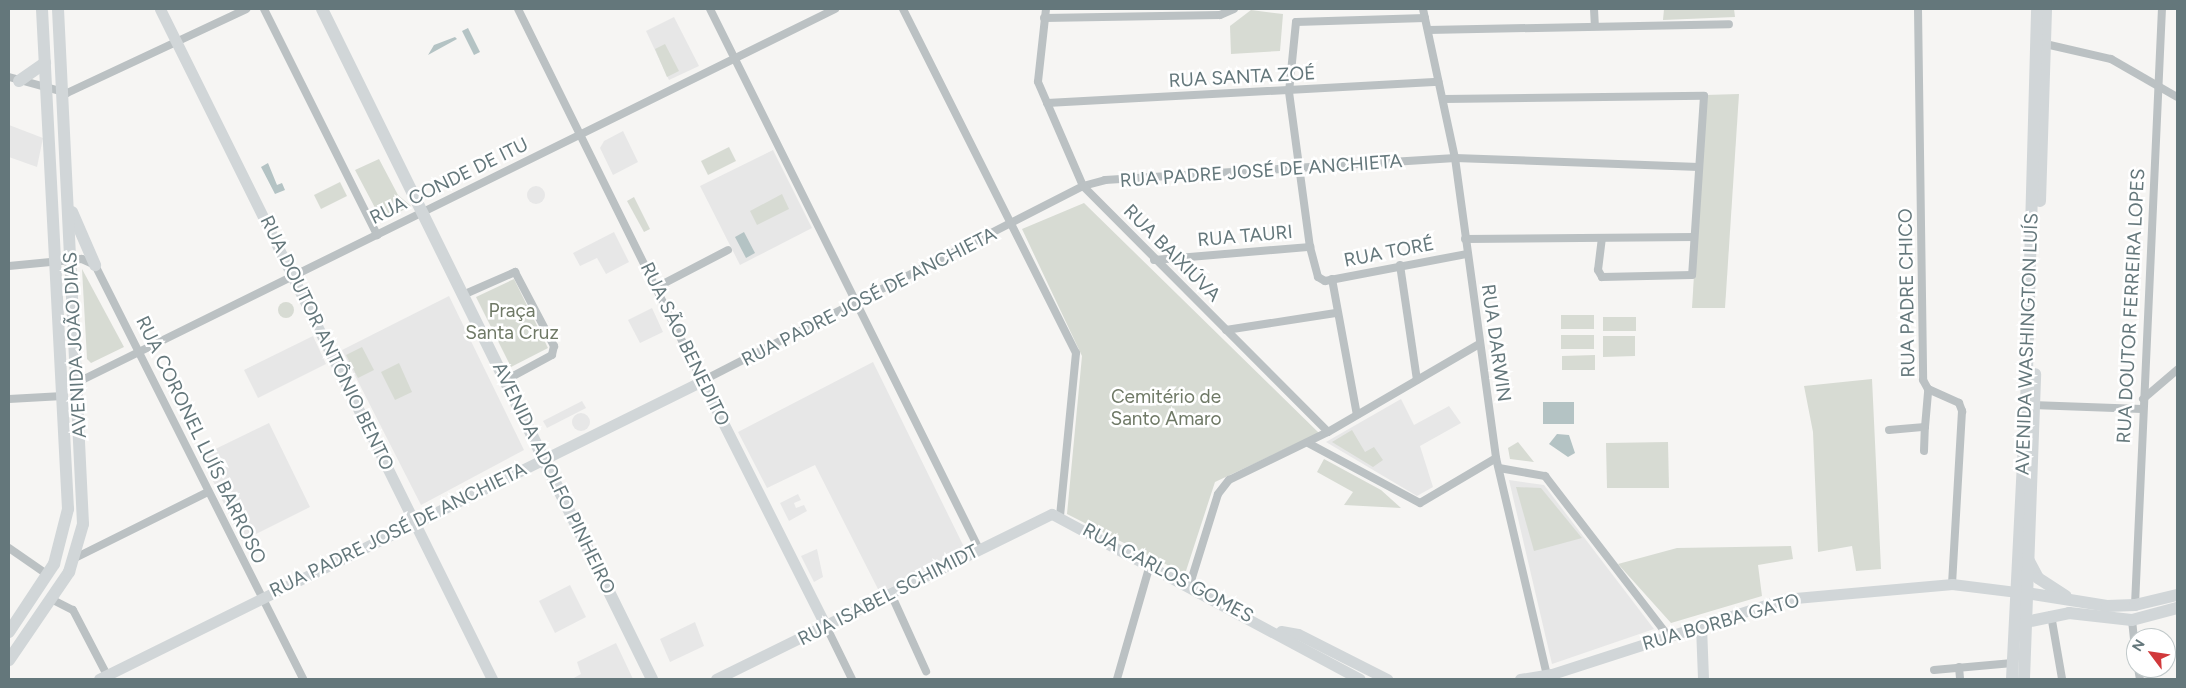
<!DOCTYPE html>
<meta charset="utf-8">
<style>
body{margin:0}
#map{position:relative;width:2186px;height:688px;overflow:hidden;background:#f6f5f3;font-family:Figtree,sans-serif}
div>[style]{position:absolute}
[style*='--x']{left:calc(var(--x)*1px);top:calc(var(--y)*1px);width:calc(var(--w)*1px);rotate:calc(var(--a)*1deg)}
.built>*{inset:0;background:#e7e7e7}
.round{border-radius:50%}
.green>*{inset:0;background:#d7dbd3}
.water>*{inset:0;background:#b4c3c4}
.street>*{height:8px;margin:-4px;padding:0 4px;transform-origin:4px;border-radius:4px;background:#bbc1c3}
.secondary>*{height:11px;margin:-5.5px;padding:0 5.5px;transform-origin:5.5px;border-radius:5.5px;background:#d1d6d8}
.primary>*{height:12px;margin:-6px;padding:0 6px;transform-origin:6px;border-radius:6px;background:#d1d6d8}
span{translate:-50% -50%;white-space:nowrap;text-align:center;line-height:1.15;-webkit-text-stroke:5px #fff;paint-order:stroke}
.street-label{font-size:19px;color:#64777b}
.park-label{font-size:19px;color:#6f7966}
.frame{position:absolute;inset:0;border:10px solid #64777b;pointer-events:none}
.north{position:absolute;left:2126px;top:628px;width:50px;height:50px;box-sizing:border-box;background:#fff;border:1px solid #c1c9ca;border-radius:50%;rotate:301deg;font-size:14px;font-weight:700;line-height:20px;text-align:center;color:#64777b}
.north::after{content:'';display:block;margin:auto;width:18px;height:22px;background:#d1393b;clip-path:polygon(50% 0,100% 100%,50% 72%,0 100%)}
</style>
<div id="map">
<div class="built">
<i style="clip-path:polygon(674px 17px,699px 66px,669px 80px,646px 31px)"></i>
<i style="clip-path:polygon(9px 125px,43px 138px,37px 167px,9px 157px)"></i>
<i style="clip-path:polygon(623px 131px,638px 162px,613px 175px,600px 148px,604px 141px)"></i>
<i style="clip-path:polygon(773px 150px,812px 228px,740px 265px,700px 186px)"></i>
<i class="round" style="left:527px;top:186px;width:18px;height:18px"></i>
<i style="clip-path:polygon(614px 232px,629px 262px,606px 274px,597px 258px,580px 266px,573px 253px)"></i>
<i style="clip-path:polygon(449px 296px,524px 450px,421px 505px,342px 350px)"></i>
<i style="clip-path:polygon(652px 308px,663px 332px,640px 343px,628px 320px)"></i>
<i style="clip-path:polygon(313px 336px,326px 364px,258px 398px,244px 370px)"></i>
<i style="clip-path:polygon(873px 362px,965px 549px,880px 593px,815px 465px,767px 488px,738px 432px)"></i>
<i style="clip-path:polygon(1401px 399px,1414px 425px,1449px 406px,1461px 423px,1420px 446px,1433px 487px,1417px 496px,1326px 442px)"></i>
<i style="clip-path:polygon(582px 401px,586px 408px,547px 428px,543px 421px)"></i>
<i class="round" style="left:572px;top:413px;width:18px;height:18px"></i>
<i style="clip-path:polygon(269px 423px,310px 507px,242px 541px,201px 456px)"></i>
<i style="clip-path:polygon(1509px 480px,1544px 485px,1654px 629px,1552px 664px)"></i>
<i style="clip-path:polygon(798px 494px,801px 500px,794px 503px,796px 508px,804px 505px,807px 511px,789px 521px,780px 503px)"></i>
<i style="clip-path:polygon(817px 549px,823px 577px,814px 582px,801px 556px)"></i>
<i style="clip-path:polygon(570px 585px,586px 617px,555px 633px,539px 601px)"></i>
<i style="clip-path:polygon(695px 622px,704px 646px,670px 662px,660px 639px)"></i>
<i style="clip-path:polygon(616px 643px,633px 679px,572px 679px,581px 674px,577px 662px)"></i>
</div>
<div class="green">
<i style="clip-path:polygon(1664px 9px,1734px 9px,1735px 17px,1663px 20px)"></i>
<i style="clip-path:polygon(1251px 10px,1283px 14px,1280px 51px,1231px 54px,1230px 26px)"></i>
<i style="clip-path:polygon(665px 44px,679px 71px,667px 77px,655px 49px)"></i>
<i style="clip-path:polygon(1739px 94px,1725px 308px,1692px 308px,1705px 95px)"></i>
<i style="clip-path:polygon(729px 147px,736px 161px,708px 175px,701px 161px)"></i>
<i style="clip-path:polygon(379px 159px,398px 195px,411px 206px,382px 221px,355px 170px)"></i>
<i style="clip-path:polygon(340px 182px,347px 196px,321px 209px,314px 195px)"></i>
<i style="clip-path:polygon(782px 194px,789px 209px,757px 225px,750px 211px)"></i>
<i style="clip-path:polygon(634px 197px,650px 229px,644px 232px,627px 201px)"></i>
<i style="clip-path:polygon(1084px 203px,1319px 433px,1215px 482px,1185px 574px,1067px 514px,1082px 356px,1022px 229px)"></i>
<i style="clip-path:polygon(82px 269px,124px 347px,91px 363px,87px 359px)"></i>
<i style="clip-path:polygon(514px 279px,548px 348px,511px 367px,476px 297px)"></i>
<i class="round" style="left:278px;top:302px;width:16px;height:16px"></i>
<i style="clip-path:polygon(1561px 315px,1594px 315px,1594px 329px,1561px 329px)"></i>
<i style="clip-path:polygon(1603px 317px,1636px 317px,1636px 331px,1603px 331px)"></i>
<i style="clip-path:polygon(1561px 335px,1594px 335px,1594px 349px,1561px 349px)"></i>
<i style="clip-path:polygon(1603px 336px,1635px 336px,1635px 356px,1603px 357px)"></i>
<i style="clip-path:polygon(362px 347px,374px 370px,358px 378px,346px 355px)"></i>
<i style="clip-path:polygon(1595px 355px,1595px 370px,1562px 370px,1562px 356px)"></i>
<i style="clip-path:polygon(399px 363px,412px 392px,395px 400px,381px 372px)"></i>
<i style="clip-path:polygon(1872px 379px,1881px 569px,1856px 571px,1852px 546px,1818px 552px,1813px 432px,1804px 386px)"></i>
<i style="clip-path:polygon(1352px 430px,1365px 452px,1374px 447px,1383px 460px,1373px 467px,1332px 442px)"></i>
<i style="clip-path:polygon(1518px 442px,1534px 462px,1510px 459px,1508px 448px)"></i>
<i style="clip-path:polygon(1668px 442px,1669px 488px,1607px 488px,1606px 443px)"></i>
<i style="clip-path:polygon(1324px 459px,1381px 490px,1401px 508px,1344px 505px,1353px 492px,1317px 472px)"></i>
<i style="clip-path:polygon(1516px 487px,1541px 488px,1582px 538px,1534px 551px)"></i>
<i style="clip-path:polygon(1791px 546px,1793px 559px,1758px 565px,1762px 596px,1671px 623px,1618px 564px,1677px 548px)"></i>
</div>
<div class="water">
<i style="clip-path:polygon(468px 28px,480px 52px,474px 55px,462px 31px)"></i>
<i style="clip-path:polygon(455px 37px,457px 39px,428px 55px,434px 45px)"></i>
<i style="clip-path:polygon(268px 163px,277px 185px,282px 183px,285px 190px,275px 194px,261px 167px)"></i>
<i style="clip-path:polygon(744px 232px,755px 253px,746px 258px,735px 237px)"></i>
<i style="clip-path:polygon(1543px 402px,1574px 402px,1574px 424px,1543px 424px)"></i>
<i style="clip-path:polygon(1557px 434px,1569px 435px,1575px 453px,1568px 457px,1549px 444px)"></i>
</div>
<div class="street">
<i style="--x:264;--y:9;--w:253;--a:63.4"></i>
<i style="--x:518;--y:9;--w:415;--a:63.7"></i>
<i style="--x:702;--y:381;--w:428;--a:-27.1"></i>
<i style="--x:1083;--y:186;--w:23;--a:-15"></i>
<i style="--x:1105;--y:180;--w:351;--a:-3.6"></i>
<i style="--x:1455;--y:158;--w:244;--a:2.1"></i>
<i style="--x:710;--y:9;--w:603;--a:63.52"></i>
<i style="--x:903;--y:9;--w:385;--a:63.3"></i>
<i style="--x:1076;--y:353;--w:163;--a:95.6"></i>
<i style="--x:1046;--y:9;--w:73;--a:96.3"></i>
<i style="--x:1038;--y:82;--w:113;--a:66.6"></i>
<i style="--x:1083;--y:186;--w:347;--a:45.1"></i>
<i style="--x:1423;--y:9;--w:152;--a:77.9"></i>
<i style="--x:1455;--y:158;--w:303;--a:82.2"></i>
<i style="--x:1496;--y:458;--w:227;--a:76.8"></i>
<i style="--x:1594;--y:9;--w:17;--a:87"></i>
<i style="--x:1918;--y:9;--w:371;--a:89.2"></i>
<i style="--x:1923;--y:380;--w:10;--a:61"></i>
<i style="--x:1928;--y:389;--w:34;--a:24"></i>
<i style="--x:1959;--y:403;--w:9;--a:69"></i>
<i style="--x:1962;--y:411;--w:173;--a:93.3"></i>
<i style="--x:1044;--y:18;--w:176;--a:-1"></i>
<i style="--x:1220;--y:15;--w:15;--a:-23"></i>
<i style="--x:1425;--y:18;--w:129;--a:178.2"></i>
<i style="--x:1296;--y:22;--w:70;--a:95.7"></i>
<i style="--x:1289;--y:92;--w:156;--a:82.3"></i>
<i style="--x:1310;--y:247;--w:31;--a:75"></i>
<i style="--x:1318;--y:277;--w:8;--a:30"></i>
<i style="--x:1325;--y:281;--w:145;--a:-10.8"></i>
<i style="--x:1428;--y:30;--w:301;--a:-1.1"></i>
<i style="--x:2041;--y:43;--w:72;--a:12.9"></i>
<i style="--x:2111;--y:59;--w:76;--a:29.9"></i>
<i style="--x:9;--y:77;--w:60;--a:15.4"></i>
<i style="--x:67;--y:93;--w:198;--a:-25.1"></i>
<i style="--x:1444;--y:99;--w:260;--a:-0.7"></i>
<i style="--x:1704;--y:96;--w:179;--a:93.8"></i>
<i style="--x:1692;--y:275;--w:90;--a:178.7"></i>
<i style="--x:1602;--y:277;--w:8;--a:-120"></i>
<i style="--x:1598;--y:270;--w:31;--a:-83"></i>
<i style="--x:1047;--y:103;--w:392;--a:-3.1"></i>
<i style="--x:1465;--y:239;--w:229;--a:-0.5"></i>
<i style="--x:1154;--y:260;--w:157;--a:-4.8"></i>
<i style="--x:1400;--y:265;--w:116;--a:81.6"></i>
<i style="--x:9;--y:266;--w:73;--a:-5.5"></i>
<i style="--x:82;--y:259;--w:14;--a:25"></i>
<i style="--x:95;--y:265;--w:463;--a:63.3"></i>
<i style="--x:1332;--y:279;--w:138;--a:79.6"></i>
<i style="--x:657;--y:287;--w:80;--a:-27.5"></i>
<i style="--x:465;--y:294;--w:55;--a:-23.7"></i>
<i style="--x:515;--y:272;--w:84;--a:62.2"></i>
<i style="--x:554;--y:346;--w:9;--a:103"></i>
<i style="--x:552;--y:355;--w:52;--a:151.5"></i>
<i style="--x:1226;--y:330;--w:111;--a:-8.8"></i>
<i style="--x:78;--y:382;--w:844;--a:-26.23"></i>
<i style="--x:9;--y:399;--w:54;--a:-3.2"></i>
<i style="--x:2143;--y:399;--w:45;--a:-40.5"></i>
<i style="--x:2030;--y:405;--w:112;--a:2"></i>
<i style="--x:1889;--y:430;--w:36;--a:-5"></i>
<i style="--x:1925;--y:427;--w:38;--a:-85"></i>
<i style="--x:1308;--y:443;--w:127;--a:28.2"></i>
<i style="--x:1420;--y:503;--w:88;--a:-30.6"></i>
<i style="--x:1924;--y:451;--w:24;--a:-88"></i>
<i style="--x:1499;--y:468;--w:47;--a:9.9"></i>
<i style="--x:1545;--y:476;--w:203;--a:52.4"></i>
<i style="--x:9;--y:548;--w:47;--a:34.7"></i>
<i style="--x:75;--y:558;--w:148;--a:-26.4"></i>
<i style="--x:1190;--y:584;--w:94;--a:-72.7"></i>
<i style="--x:1218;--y:494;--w:18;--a:-52"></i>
<i style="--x:1229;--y:480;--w:110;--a:-25.9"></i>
<i style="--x:1328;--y:432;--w:175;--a:-30.2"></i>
<i style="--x:891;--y:594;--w:85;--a:65.6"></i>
<i style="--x:53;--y:600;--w:22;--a:27"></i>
<i style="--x:73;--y:610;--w:78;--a:62.4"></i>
<i style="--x:2135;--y:605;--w:597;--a:-87.41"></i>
<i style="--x:2051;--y:615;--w:65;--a:80.2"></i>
<i style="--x:2132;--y:620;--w:36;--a:84"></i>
<i style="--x:826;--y:626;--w:59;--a:63.9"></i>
<i style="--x:1959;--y:667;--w:12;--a:85"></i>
<i style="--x:2138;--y:668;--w:11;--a:80"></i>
<i style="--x:1934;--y:670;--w:79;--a:-5.1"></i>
<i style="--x:1117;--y:679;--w:119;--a:-73.9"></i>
</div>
<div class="secondary">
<i style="--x:160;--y:9;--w:748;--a:63.64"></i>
<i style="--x:1701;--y:626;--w:53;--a:87.8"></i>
<i style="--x:1281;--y:631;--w:17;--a:10"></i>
<i style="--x:1298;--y:634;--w:100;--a:26.8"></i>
<i style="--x:99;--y:679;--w:673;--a:-26.3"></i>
<i style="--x:702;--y:381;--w:275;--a:63.2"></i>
<i style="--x:716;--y:679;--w:374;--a:-26.2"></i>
<i style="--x:1052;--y:514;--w:349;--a:28.2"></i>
<i style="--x:1520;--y:679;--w:32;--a:-9"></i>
<i style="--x:1552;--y:674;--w:244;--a:-17.9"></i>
<i style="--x:1784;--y:599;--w:169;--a:-5.1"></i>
<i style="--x:1952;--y:584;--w:64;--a:7.1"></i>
</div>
<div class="primary">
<i style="--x:322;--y:9;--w:747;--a:63.78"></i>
<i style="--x:19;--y:81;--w:32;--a:-35"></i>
<i style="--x:2040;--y:201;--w:192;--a:-88.2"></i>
<i style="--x:72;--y:212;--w:58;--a:66.5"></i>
<i style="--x:2029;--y:561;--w:19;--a:62"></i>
<i style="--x:2038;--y:578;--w:33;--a:33"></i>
<i style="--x:2020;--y:592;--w:88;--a:9.1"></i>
<i style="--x:2107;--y:606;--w:28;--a:-2"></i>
<i style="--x:2135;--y:605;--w:43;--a:-13.4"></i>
<i style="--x:2026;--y:622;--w:44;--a:-11.8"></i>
<i style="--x:2069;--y:613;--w:63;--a:6.3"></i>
<i style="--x:2132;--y:620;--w:47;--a:-14.9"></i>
<i style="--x:9;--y:632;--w:82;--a:-56.5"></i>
<i style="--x:54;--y:564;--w:57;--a:-75.7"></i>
<i style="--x:68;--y:509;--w:501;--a:-92.98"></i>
<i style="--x:9;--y:660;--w:107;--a:-55.7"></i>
<i style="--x:69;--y:572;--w:50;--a:-73.7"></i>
<i style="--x:83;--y:524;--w:516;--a:-92.78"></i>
<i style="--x:2012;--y:679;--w:272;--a:-87.1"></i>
<i style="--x:2026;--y:407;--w:398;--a:-88.4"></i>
<i style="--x:2024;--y:679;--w:305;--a:-87.9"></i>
</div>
<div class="street-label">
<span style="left:1242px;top:77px;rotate:-3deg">RUA SANTA ZOÉ</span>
<span style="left:1261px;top:171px;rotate:-4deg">RUA PADRE JOSÉ DE ANCHIETA</span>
<span style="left:449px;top:181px;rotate:-26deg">RUA CONDE DE ITU</span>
<span style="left:1245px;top:236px;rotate:-5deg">RUA TAURI</span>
<span style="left:1389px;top:252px;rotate:-11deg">RUA TORÉ</span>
<span style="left:1172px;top:253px;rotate:45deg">RUA BAIXIÚVA</span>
<span style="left:1907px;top:293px;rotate:-91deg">RUA PADRE CHICO</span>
<span style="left:869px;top:297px;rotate:-27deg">RUA PADRE JOSÉ DE ANCHIETA</span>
<span style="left:2131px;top:306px;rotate:-87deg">RUA DOUTOR FERREIRA LOPES</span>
<span style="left:327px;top:343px;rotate:64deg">RUA DOUTOR ANTÔNIO BENTO</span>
<span style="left:1496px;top:343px;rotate:82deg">RUA DARWIN</span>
<span style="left:685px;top:344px;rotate:64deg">RUA SÃO BENEDITO</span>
<span style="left:2027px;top:344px;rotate:-88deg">AVENIDA WASHINGTON LUÍS</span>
<span style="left:75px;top:345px;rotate:-93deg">AVENIDA JOÃO DIAS</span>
<span style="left:201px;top:440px;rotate:64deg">RUA CORONEL LUÍS BARROSO</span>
<span style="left:554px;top:478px;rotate:64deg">AVENIDA ADOLFO PINHEIRO</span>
<span style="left:398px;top:530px;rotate:-26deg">RUA PADRE JOSÉ DE ANCHIETA</span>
<span style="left:1168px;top:573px;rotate:28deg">RUA CARLOS GOMES</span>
<span style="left:888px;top:595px;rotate:-27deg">RUA ISABEL SCHIMIDT</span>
<span style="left:1721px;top:622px;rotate:-16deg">RUA BORBA GATO</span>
</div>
<div class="park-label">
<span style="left:512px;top:322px">Praça<br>Santa Cruz</span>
<span style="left:1166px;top:408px">Cemitério de<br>Santo Amaro</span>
</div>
<div class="frame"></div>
<div class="north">N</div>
</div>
